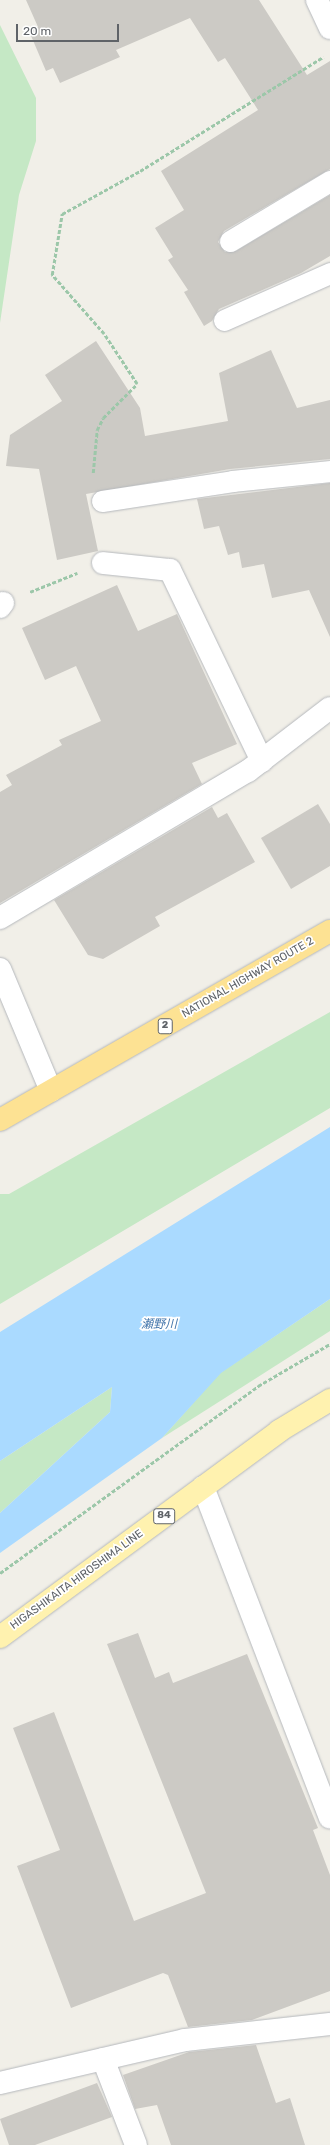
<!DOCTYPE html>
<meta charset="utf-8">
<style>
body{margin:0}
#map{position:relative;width:330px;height:2145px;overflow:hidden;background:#f1efe8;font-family:Rubik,"Noto Sans JP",sans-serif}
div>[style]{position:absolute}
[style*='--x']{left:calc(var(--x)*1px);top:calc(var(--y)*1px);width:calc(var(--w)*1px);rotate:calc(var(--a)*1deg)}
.green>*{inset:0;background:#c5e8c5}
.water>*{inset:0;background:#aadaff}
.building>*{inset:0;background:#cccac5}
.path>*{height:2.5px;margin-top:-1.25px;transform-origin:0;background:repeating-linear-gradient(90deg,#9cc7a9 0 4px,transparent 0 6px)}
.roads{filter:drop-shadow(0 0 1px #b5b8bc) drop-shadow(0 0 1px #b5b8bc)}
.lane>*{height:21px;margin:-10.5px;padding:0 10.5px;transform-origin:10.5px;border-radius:10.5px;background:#fff}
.street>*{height:22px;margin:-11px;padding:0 11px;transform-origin:11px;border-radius:11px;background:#fff}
.primary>*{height:22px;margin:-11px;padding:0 11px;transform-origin:11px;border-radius:11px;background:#fff2af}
.highway>*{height:22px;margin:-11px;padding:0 11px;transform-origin:11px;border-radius:11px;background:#fde293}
span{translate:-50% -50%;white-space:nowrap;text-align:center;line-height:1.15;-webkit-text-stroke:3.5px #fff;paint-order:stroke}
.shield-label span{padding:1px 3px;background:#fff;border:1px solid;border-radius:3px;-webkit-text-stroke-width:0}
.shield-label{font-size:10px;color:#5f6368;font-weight:700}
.street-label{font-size:11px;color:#5f6368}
.water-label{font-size:12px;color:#4174aa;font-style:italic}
.scale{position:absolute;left:16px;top:24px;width:103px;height:18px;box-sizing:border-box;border:2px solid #5f6368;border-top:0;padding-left:5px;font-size:12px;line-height:14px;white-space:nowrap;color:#5f6368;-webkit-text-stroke:3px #fff;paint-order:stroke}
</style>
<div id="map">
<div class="green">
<i style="clip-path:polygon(0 25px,36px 98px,36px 141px,19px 195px,0 323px)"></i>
<i style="clip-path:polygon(330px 1012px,330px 1108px,0 1304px,0 1194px,9px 1194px)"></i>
<i style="clip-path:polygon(330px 1299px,330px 1331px,162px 1438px,220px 1373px)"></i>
<i style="clip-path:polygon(112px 1387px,110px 1412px,0 1513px,0 1461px)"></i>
</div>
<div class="water">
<i style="clip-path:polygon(330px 1127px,330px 1299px,221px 1373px,162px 1438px,0 1553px,0 1513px,110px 1412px,112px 1387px,0 1461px,0 1332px)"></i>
</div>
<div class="building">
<i style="clip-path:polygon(26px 0,259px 0,307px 75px,330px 61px,330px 169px,224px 231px,218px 242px,225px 252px,236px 251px,330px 195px,330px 256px,301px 273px,219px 309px,212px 321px,204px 326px,184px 292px,188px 290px,168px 260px,173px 257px,155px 228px,184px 210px,161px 171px,258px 110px,225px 58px,218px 62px,190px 18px,116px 50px,120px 57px,60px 83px,53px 68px,46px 71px,29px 31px,38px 27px)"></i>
<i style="clip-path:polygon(96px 341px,140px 408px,145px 436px,228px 421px,219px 373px,271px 350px,297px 408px,330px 400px,330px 459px,230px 469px,86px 494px,98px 551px,57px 560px,39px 469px,6px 466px,10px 435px,62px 401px,45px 375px)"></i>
<i style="clip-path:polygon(330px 483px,330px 637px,309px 590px,272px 598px,264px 564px,242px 568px,239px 552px,228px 555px,219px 526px,204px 529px,197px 499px)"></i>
<i style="clip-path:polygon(117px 585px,138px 631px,177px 614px,237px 744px,192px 763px,202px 784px,0 903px,0 792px,12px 785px,6px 775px,62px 745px,59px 740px,101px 721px,76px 666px,45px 680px,22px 628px)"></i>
<i style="clip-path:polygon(318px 804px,330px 824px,330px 866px,291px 889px,261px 838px)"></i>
<i style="clip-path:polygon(212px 807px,218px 818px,227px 813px,255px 862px,155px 917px,160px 926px,103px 959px,88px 955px,54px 900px)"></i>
<i style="clip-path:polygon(138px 1633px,155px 1678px,169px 1672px,173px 1683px,247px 1654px,318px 1828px,313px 1830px,330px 1875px,330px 1991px,252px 2020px,188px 2027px,168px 1975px,163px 1973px,71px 2008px,17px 1866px,60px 1850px,13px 1728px,54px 1712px,134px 1921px,206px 1893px,107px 1644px)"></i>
<i style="clip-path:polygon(256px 2045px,276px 2103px,290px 2098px,305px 2145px,171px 2145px,157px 2105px,135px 2109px,123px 2075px,189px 2052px)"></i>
<i style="clip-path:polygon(97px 2083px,112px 2117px,35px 2145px,9px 2145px,0 2119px)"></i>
</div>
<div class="path">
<i style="--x:93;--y:473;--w:43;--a:-84.7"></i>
<i style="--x:97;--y:430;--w:13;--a:-63"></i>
<i style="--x:103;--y:418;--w:48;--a:-45"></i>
<i style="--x:137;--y:384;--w:60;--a:-123.4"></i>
<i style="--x:104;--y:334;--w:79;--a:-131.4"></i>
<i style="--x:52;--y:275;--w:62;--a:-80.7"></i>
<i style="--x:62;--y:214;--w:89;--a:-28.9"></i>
<i style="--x:140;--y:171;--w:216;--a:-31.9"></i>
<i style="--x:30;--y:592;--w:51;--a:-22"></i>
<i style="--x:0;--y:1573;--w:319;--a:-35.9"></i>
<i style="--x:258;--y:1386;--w:83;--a:-30.3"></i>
</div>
<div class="roads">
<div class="lane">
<i style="--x:230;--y:241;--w:117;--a:-31"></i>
<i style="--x:224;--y:320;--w:116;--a:-23.9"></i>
<i style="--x:102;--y:501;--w:132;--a:-8.7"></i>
<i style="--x:232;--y:481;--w:99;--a:-5.8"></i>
</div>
<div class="street">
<i style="--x:317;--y:0;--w:31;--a:65"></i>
<i style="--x:103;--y:563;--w:67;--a:6"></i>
<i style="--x:170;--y:570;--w:212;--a:64.3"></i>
<i style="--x:0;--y:607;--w:5;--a:-53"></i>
<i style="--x:0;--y:918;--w:288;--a:-30.7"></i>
<i style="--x:248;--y:771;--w:103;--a:-37.5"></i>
<i style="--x:0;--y:969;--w:132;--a:67.3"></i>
<i style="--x:203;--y:1487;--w:354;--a:69"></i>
<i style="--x:103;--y:2059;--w:92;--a:69"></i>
<i style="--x:0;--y:2083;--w:190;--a:-13.1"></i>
<i style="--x:185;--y:2040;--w:146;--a:-6.3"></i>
</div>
<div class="primary">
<i style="--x:0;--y:1637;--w:347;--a:-36.4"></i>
<i style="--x:279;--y:1431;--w:60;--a:-31.3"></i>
</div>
<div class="highway">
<i style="--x:0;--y:1120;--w:380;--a:-29.8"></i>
</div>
</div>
<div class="shield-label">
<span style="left:165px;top:1026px">2</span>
<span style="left:164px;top:1516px">84</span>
</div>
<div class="street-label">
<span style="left:248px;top:978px;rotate:-30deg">NATIONAL HIGHWAY ROUTE 2</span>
<span style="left:77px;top:1580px;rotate:-36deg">HIGASHIKAITA HIROSHIMA LINE</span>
</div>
<div class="water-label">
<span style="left:159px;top:1325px">瀬野川</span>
</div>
<div class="scale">20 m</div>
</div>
